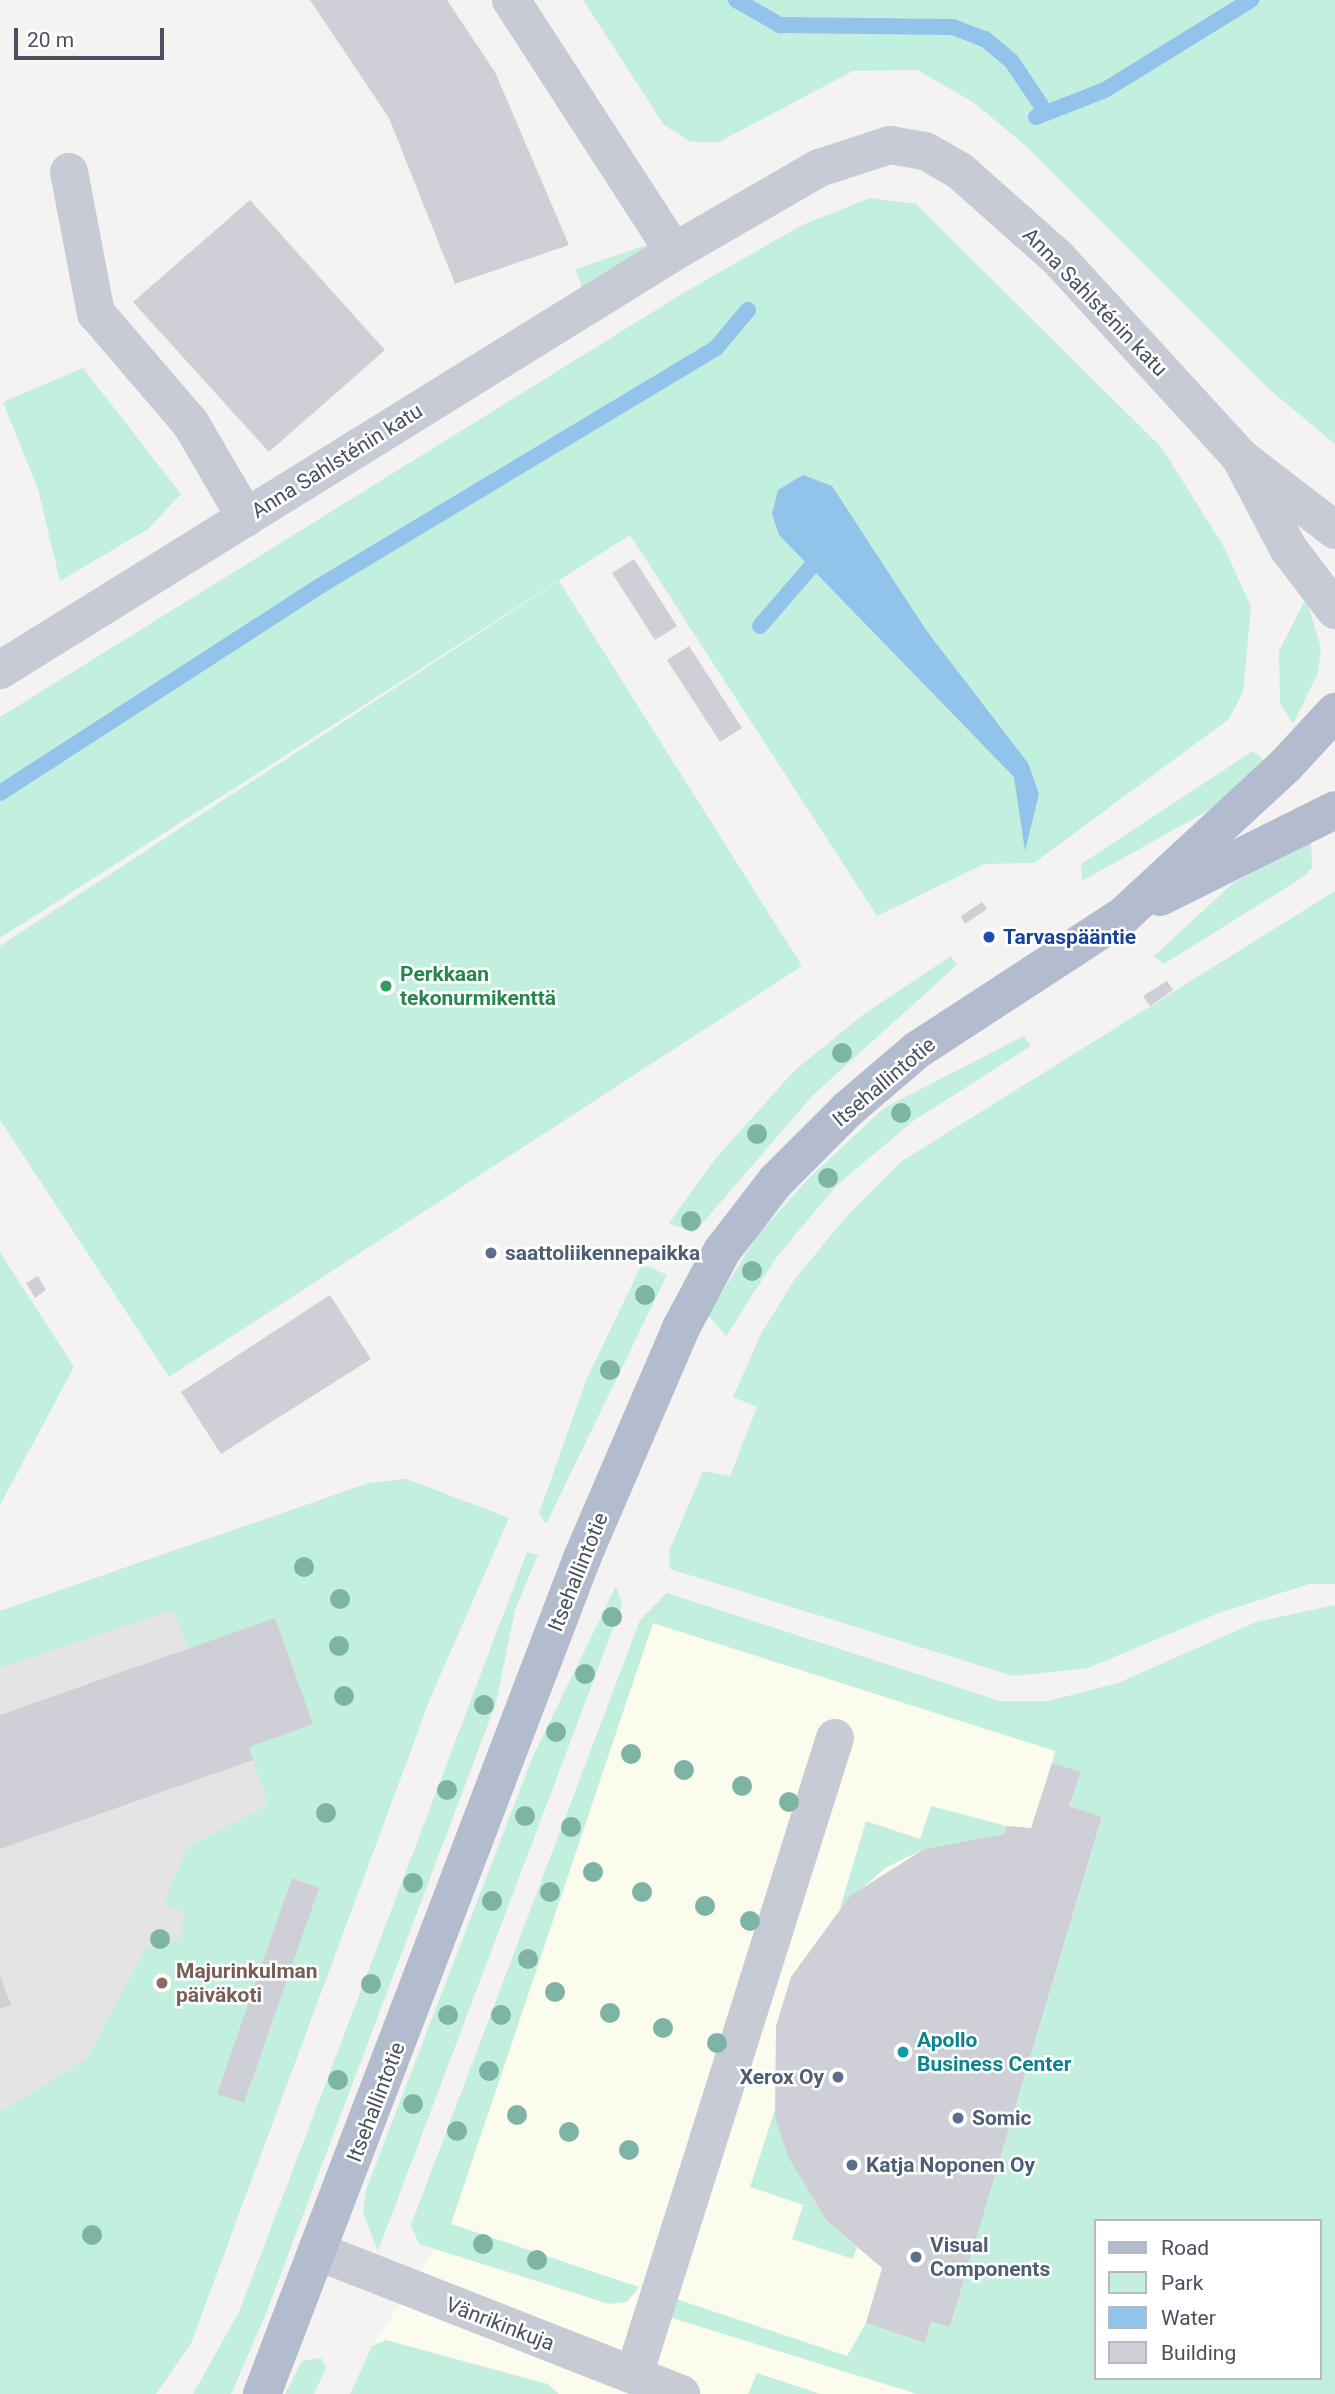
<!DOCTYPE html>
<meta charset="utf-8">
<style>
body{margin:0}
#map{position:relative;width:1335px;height:2394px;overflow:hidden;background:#f4f3f2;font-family:Roboto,sans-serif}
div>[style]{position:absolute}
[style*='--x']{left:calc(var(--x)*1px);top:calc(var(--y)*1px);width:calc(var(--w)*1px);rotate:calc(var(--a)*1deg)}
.commercial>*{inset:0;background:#fcfcee}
.education>*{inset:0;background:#e5e4e4}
.green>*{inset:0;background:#c3efdf}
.water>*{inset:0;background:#92c3ea}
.stream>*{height:16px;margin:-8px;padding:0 8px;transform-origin:8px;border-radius:8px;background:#92c3ea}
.building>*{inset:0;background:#cfd0d7}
.minor>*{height:38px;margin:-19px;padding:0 19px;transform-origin:19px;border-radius:19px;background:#c7cbd6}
.major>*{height:38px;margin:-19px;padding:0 19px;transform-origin:19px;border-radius:19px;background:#b3bbcf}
.trees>*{width:20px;height:20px;margin:-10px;border-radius:50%;background:#7db4a5}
.dots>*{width:19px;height:19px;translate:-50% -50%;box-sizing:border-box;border:4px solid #fff;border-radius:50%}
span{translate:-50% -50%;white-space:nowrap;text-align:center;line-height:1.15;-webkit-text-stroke:5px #fff;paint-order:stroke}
.street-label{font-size:21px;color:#4a505f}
.transit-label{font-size:21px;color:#164399;font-weight:700}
.left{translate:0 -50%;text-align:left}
.leisure-label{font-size:21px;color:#27864d;font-weight:700}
.service-label{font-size:21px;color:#4e5e75;font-weight:700}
.right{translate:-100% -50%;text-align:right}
.education-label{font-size:21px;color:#785e54;font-weight:700}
.culture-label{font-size:21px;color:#0d838f;font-weight:700}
.legend{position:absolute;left:1094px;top:2219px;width:228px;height:161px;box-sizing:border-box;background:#fff;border:2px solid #b7b9bf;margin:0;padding:9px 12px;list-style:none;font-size:21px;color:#4a505f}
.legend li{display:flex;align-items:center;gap:14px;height:35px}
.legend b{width:35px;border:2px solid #b7b9bf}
.scale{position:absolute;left:14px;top:28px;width:150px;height:32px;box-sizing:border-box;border:4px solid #4a505f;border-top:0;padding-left:9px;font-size:21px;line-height:24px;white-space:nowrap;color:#4a505f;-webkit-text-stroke:5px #fff;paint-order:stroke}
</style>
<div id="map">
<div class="commercial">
<i style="clip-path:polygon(652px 1623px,1055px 1751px,1222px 1792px,1095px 2221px,1061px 2394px,350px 2394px,372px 2346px,451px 2224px)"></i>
</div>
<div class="education">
<i style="clip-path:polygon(406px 1479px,509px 1518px,431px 1696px,191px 2343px,156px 2394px,0 2394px,0 1611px,369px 1483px)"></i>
</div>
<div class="green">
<i style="clip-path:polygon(583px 0,1335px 0,1335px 444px,1270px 390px,1025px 145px,973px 102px,917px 70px,853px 71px,719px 142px,691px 142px,664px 125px)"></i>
<i style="clip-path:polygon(870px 198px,916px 204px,1162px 448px,1224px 547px,1251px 607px,1243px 692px,1229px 719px,1034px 863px,984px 864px,877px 916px,630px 535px,0 938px,0 717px,685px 292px,802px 225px)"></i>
<i style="clip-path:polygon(658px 241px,586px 301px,576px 269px)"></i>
<i style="clip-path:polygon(83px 368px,181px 494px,148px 529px,60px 581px,38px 489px,3px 402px)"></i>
<i style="clip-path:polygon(559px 581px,802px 966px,169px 1377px,0 1120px,0 946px)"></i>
<i style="clip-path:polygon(1306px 598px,1321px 648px,1318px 673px,1293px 724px,1280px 703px,1279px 651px)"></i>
<i style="clip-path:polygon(1253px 751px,1265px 761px,1211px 809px,1082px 881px,1081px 864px)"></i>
<i style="clip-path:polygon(1311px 838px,1312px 868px,1303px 877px,1164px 964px,1154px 956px,1232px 884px)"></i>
<i style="clip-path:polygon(1335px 891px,1335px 1584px,1309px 1584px,1219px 1613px,1088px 1668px,1013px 1676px,670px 1569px,669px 1551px,703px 1471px,730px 1476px,757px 1407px,733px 1397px,761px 1334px,794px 1280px,847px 1216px,902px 1161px)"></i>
<i style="clip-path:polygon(951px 956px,957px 965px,813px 1095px,694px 1233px,669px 1223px,715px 1159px,794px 1071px,864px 1014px)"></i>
<i style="clip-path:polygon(1024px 1036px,1031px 1046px,913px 1121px,836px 1186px,776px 1258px,726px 1336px,708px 1315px,757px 1236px,808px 1179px,884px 1108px)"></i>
<i style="clip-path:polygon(0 1252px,74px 1367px,0 1505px)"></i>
<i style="clip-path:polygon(642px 1264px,667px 1275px,546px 1524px,539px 1513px,587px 1378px)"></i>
<i style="clip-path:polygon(evenodd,406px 1479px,509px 1518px,431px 1696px,191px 2343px,156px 2394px,0 2394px,0 2112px,86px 2060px,146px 1948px,180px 1940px,184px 1912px,164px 1904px,187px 1847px,268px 1805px,249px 1747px,313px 1724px,275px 1618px,189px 1649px,173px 1610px,0 1668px,0 1611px,369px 1483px,406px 1479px,293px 1878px,319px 1888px,244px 2102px,293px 1878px)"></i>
<i style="clip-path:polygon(527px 1552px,538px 1555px,515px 1610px,496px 1703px,265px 2316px,231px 2394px,193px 2394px,239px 2312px)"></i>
<i style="clip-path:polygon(616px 1586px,622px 1605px,378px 2251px,363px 2213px,366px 2190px,533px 1756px)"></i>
<i style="clip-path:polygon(evenodd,667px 1593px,1000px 1701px,1048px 1701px,1118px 1683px,1256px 1622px,1335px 1605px,1335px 2394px,917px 2394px,672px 2318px,673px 2298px,847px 2356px,866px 2323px,925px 2343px,931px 2322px,950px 2327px,1102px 1818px,1069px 1806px,1052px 1763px,1055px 1751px,653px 1623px,451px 2224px,639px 2287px,627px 2302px,609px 2304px,419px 2244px,411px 2225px,640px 1620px,667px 1593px,1095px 2221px,1319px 2221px,1319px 2378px,1095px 2378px,1095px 2221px)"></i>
<i style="clip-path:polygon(931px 1806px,1007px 1826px,1004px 1834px,924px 1849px,885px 1868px,840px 1908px,866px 1821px,920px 1839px)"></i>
<i style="clip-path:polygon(775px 2109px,788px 2157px,826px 2220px,857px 2247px,853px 2259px,792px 2239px,803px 2205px,750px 2187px)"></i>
<i style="clip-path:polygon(386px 2340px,548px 2384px,559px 2394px,350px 2394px,372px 2346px)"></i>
<i style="clip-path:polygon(321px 2358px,326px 2368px,314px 2394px,285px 2394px,302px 2361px)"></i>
<i style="clip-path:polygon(757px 2373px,821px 2394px,748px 2394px)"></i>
</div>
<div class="water">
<i style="clip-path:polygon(803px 475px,832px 486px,926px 630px,1028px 763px,1039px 794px,1025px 851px,1014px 777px,779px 535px,772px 514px,778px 490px)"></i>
</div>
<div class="stream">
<i style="--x:736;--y:0;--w:51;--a:29.6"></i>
<i style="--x:780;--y:25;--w:173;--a:0.7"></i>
<i style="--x:953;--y:27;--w:34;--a:21"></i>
<i style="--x:985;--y:39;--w:35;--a:40"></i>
<i style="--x:1012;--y:62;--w:52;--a:56"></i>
<i style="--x:1036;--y:117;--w:74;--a:-21.4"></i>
<i style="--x:1105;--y:90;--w:172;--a:-31.7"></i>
<i style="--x:760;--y:626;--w:77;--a:-49.2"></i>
<i style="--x:0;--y:793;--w:381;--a:-32.9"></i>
<i style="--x:320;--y:586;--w:462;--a:-31"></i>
<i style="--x:716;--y:348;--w:50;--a:-49.9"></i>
</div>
<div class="building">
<i style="clip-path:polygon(310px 0,447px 0,495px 72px,569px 245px,455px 284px,389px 118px)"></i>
<i style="clip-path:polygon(250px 200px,385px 350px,269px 452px,133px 302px)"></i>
<i style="clip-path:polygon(634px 559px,677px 626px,655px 640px,612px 573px)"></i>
<i style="clip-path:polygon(689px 646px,742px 728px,720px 742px,667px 660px)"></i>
<i style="clip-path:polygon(982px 902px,987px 909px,965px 924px,961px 916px)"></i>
<i style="clip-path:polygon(1167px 981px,1173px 990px,1150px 1006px,1143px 996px)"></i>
<i style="clip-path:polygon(38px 1276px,46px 1290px,35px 1298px,26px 1283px)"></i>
<i style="clip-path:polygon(330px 1295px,371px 1359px,221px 1454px,181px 1392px)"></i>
<i style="clip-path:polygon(275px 1618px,313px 1724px,249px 1747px,253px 1760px,0 1849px,0 1715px)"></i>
<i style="clip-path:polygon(1052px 1763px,1081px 1772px,1069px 1806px,1102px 1817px,950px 2327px,931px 2322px,925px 2343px,866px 2323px,882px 2268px,826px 2220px,788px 2157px,775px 2117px,776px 2026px,791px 1977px,850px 1896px,924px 1849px,1004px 1834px,1007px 1826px,1031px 1828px)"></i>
<i style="clip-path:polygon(292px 1878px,319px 1888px,244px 2103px,217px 2094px)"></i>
<i style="clip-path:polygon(0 1976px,11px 2005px,0 2009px)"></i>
</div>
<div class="minor">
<i style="--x:511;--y:0;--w:300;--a:57.1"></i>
<i style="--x:69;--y:172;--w:144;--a:79.2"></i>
<i style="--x:96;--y:313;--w:146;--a:49.4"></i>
<i style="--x:191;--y:424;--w:109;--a:59.7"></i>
<i style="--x:1335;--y:530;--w:120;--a:-142.5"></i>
<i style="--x:1240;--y:457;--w:103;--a:62.2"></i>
<i style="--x:1288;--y:548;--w:78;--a:52.8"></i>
<i style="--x:0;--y:670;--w:793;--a:-31.81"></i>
<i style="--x:674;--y:252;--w:168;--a:-30.1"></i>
<i style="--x:819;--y:168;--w:75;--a:-17.9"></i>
<i style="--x:890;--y:145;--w:36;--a:10"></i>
<i style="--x:925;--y:151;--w:40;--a:29.7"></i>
<i style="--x:960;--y:171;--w:130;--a:41.6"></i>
<i style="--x:1057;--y:257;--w:271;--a:47.5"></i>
<i style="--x:319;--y:2252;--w:389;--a:21.4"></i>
<i style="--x:634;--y:2375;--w:668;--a:-72.49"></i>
</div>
<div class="major">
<i style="--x:1160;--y:897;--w:195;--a:-26.4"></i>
<i style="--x:262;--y:2394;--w:895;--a:-69.05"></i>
<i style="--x:582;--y:1558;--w:250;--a:-66.7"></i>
<i style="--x:681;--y:1328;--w:87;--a:-62"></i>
<i style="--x:722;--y:1251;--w:88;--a:-52.4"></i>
<i style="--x:776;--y:1181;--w:102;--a:-45"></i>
<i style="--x:848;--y:1109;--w:91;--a:-40.5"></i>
<i style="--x:917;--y:1050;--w:247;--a:-33.1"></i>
<i style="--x:1124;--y:915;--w:219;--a:-42.8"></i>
<i style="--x:1285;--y:766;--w:74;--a:-47.2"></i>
</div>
<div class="trees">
<i style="left:842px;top:1053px"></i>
<i style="left:901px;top:1113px"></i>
<i style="left:757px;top:1134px"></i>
<i style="left:828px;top:1178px"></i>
<i style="left:691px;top:1221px"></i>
<i style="left:752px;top:1271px"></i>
<i style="left:645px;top:1295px"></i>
<i style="left:610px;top:1370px"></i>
<i style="left:304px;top:1567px"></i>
<i style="left:340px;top:1599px"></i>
<i style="left:612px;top:1617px"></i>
<i style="left:339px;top:1646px"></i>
<i style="left:585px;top:1674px"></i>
<i style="left:344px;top:1696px"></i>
<i style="left:484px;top:1705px"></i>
<i style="left:556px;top:1732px"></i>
<i style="left:631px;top:1754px"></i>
<i style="left:684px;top:1770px"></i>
<i style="left:742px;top:1786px"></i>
<i style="left:447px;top:1790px"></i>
<i style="left:789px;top:1802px"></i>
<i style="left:326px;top:1813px"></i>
<i style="left:525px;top:1816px"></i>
<i style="left:571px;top:1827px"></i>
<i style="left:593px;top:1872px"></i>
<i style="left:413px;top:1883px"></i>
<i style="left:550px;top:1892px"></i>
<i style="left:642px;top:1892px"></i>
<i style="left:492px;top:1901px"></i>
<i style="left:705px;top:1906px"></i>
<i style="left:750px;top:1921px"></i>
<i style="left:160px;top:1939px"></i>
<i style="left:528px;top:1959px"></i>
<i style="left:371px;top:1984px"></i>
<i style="left:555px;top:1992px"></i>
<i style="left:610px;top:2013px"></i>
<i style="left:448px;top:2015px"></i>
<i style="left:501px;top:2015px"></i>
<i style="left:663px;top:2028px"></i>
<i style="left:717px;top:2043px"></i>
<i style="left:489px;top:2071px"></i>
<i style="left:338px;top:2080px"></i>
<i style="left:413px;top:2104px"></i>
<i style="left:517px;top:2115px"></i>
<i style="left:457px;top:2131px"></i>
<i style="left:569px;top:2132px"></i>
<i style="left:629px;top:2150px"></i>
<i style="left:92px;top:2235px"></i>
<i style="left:483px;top:2244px"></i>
<i style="left:537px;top:2260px"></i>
</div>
<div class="dots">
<i style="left:989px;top:937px;background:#1a4fb4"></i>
<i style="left:386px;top:986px;background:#2e9e5b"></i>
<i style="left:491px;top:1253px;background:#5c6f8a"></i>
<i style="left:162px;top:1983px;background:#8d6e63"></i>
<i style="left:903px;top:2052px;background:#0f9aa8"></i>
<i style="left:838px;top:2077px;background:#5c6f8a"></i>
<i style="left:958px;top:2118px;background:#5c6f8a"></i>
<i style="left:852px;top:2165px;background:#5c6f8a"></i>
<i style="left:916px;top:2257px;background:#5c6f8a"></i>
</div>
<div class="street-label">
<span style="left:1095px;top:302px;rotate:46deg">Anna Sahlsténin katu</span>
<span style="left:337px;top:461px;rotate:-32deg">Anna Sahlsténin katu</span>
<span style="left:884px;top:1082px;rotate:-40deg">Itsehallintotie</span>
<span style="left:578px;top:1572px;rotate:-68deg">Itsehallintotie</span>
<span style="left:376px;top:2102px;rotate:-69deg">Itsehallintotie</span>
<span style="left:500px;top:2324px;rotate:21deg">Vänrikinkuja</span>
</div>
<div class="transit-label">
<span class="left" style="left:1003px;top:937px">Tarvaspääntie</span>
</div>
<div class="leisure-label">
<span class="left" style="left:400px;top:986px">Perkkaan<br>tekonurmikenttä</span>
</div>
<div class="service-label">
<span class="left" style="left:505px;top:1253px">saattoliikennepaikka</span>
<span class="right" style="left:824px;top:2077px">Xerox Oy</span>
<span class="left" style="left:972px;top:2118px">Somic</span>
<span class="left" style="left:866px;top:2165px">Katja Noponen Oy</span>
<span class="left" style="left:930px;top:2257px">Visual<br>Components</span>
</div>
<div class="education-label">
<span class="left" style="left:176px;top:1983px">Majurinkulman<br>päiväkoti</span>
</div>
<div class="culture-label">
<span class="left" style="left:917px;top:2052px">Apollo<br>Business Center</span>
</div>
<ul class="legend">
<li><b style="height:9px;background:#b3bbcf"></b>Road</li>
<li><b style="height:19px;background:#c3efdf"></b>Park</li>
<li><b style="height:19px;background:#92c3ea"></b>Water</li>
<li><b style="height:19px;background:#cfd0d7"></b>Building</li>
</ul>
<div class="scale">20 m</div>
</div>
